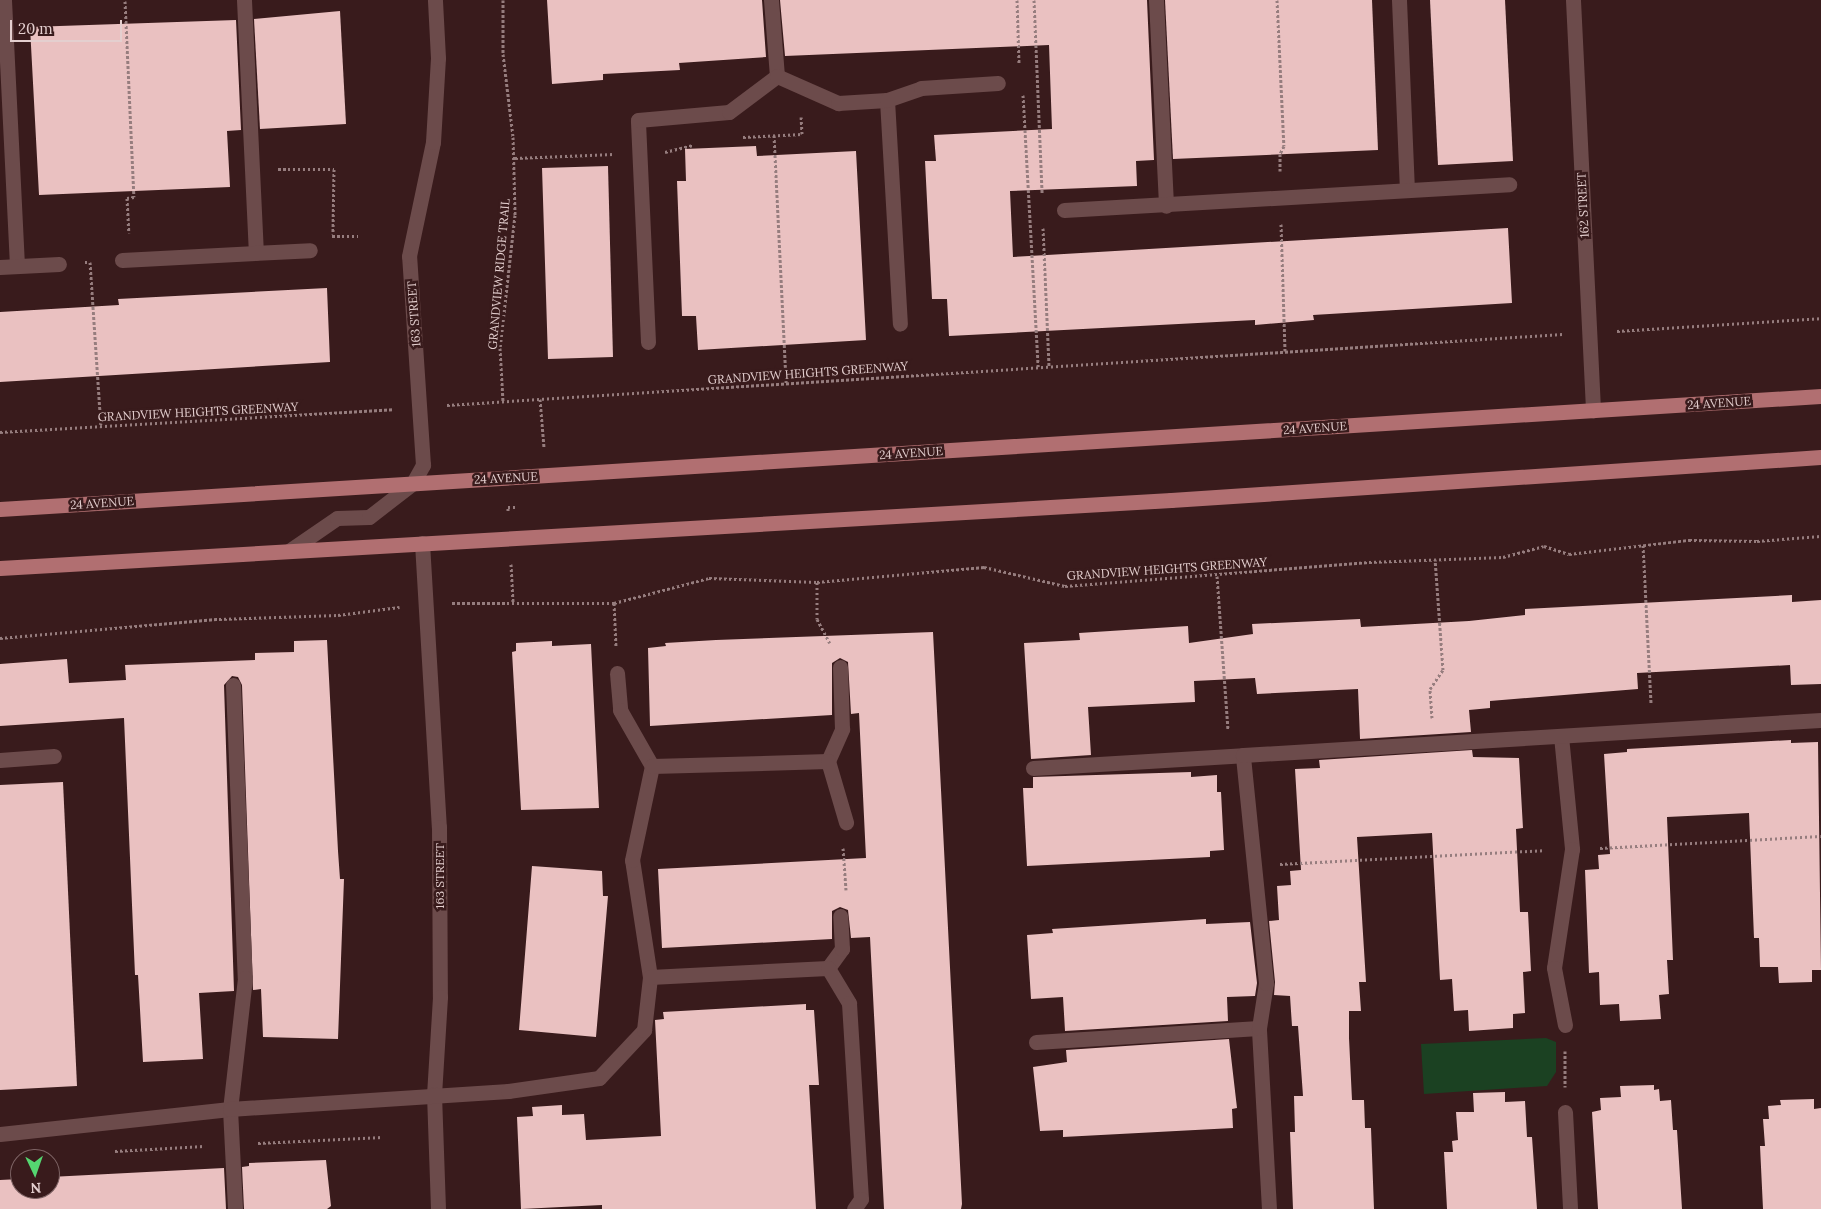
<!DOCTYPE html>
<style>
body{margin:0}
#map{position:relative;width:1821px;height:1209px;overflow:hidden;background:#391b1c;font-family:Lora,serif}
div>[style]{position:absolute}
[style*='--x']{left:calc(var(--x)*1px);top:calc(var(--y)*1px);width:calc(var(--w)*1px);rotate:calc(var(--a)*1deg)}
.green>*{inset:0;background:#1b4122}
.building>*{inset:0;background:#eac1c1}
.path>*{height:3px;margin-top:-1.5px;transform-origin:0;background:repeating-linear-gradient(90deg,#967d7e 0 2.5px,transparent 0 5px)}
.minor>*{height:15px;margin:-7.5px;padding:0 7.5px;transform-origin:7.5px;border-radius:7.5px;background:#6c4b4b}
.major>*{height:15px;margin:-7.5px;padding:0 7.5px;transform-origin:7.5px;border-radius:7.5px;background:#b16f71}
span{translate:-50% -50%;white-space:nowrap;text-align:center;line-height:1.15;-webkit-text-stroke:5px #391b1c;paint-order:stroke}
.street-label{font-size:12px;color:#e4cfcf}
.north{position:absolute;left:10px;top:1149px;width:50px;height:50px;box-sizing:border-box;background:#391b1c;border:1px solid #7d6364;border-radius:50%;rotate:177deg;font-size:14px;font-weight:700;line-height:20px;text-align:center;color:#e4cfcf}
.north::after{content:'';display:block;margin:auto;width:18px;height:22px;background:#55d671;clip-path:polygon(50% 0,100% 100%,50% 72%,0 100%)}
.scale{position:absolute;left:10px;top:20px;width:112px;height:22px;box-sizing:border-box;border:2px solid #e4cfcf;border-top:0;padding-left:6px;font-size:15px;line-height:18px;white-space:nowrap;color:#e4cfcf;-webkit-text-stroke:4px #391b1c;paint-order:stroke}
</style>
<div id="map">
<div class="green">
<i style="clip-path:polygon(1546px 1038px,1556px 1042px,1556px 1072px,1547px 1086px,1424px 1094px,1421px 1044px)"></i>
</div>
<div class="building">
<i style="clip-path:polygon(547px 0,762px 0,766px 57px,679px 63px,680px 70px,603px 74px,603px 80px,552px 84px)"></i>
<i style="clip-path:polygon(780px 0,1147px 0,1154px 160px,1136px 161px,1137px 186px,1010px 191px,1013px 257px,1508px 228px,1512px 303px,1313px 315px,1314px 320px,1255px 325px,1255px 320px,949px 336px,947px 299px,932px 299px,925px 161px,936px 161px,934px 135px,1052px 129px,1049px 45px,785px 56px)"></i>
<i style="clip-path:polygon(1165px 0,1372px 0,1378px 150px,1173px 159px)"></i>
<i style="clip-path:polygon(1430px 0,1505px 0,1513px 161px,1438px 165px)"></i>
<i style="clip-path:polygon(340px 11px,346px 124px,260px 129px,254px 19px)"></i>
<i style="clip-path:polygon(236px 20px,241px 130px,227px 131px,230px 187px,39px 195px,30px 27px)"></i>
<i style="clip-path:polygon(756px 146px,757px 156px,856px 151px,866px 340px,698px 350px,696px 316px,682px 316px,677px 181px,686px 181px,685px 149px)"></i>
<i style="clip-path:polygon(608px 166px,613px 357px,548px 359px,542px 168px)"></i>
<i style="clip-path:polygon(327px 288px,330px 362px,0 382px,0 312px,119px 305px,118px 299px)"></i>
<i style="clip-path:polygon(1792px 595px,1792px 602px,1821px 600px,1821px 684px,1791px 685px,1790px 665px,1637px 673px,1638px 689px,1490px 701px,1490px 708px,1469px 710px,1471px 732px,1360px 739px,1358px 689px,1257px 694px,1255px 678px,1194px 681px,1195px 702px,1088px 707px,1091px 755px,1031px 759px,1024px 643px,1080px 640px,1079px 633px,1188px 626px,1189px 643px,1253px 634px,1252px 624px,1360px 619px,1361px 627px,1469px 621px,1525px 615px,1525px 609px)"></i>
<i style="clip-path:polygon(933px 632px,962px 1204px,961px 1209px,884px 1209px,870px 937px,851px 938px,848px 910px,840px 907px,832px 911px,832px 939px,662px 948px,658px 869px,866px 858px,859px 713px,851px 714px,848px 662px,840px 658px,832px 663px,832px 715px,650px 726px,648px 648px,666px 646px,665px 643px,716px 640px)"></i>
<i style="clip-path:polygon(327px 640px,338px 851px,340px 879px,344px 879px,338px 1039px,263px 1037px,261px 989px,253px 990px,242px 685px,238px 677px,232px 676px,224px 685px,234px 991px,199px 993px,203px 1059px,143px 1062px,138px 975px,135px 975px,124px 718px,0 726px,0 664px,67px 659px,69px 683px,126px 680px,125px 665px,255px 660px,255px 653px,294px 652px,294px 641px)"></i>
<i style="clip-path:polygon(552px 641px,552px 646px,591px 644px,599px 808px,521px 810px,512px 652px,516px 651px,516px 643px)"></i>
<i style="clip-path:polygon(1791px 740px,1791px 743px,1818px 742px,1821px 970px,1812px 970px,1812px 982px,1779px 983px,1778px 967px,1760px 967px,1759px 938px,1754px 938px,1749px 813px,1667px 817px,1673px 960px,1667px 960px,1669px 994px,1659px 995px,1661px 1019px,1620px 1021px,1619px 1004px,1600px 1005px,1599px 972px,1589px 973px,1585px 870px,1599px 869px,1598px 855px,1610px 854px,1604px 754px,1627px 752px,1627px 749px)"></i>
<i style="clip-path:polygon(1472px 750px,1473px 757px,1519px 758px,1523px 828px,1516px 829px,1520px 912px,1528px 912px,1531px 971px,1523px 972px,1525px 1013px,1513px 1014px,1513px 1028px,1469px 1031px,1468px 1010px,1454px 1011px,1452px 979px,1440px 980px,1432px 833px,1357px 837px,1366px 982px,1359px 982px,1361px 1011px,1349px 1011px,1349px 1038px,1352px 1100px,1364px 1100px,1365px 1128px,1371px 1128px,1374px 1209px,1293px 1209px,1290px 1132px,1295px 1132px,1294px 1096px,1303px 1096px,1298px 1026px,1292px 1026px,1290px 996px,1274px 995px,1275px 982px,1269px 921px,1279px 920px,1277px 886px,1291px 885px,1290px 871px,1301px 870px,1295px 769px,1320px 768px,1319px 760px)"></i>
<i style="clip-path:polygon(1191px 772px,1191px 777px,1217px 775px,1217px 792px,1221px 792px,1224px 850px,1210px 851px,1210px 857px,1027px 866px,1023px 788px,1033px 788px,1033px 777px)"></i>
<i style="clip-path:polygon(63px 782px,77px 1086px,0 1090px,0 785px)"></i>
<i style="clip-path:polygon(532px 866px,602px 871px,603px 896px,608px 896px,596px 1037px,519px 1030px)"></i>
<i style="clip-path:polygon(1206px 919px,1206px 924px,1250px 922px,1257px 983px,1255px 996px,1227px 997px,1228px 1021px,1065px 1031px,1063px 997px,1031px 999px,1027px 935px,1053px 933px,1052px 929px)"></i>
<i style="clip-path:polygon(806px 1004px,806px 1010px,814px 1010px,819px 1085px,809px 1085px,816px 1209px,602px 1209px,602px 1205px,521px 1209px,517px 1117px,533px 1116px,532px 1107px,562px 1105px,562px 1115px,584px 1114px,586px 1140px,661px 1136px,655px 1020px,664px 1019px,663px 1012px)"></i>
<i style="clip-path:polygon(1229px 1039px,1237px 1108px,1232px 1109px,1233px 1128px,1063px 1137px,1063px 1130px,1040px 1131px,1033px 1067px,1067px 1062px,1066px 1050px)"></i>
<i style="clip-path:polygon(1654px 1085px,1654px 1090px,1659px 1089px,1660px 1101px,1671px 1100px,1673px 1130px,1677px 1130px,1682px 1209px,1598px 1209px,1592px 1112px,1601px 1110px,1600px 1098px,1621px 1097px,1620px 1086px)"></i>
<i style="clip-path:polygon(1505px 1092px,1505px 1102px,1525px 1101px,1527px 1137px,1532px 1137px,1537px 1209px,1447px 1209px,1444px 1152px,1453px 1152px,1452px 1141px,1458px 1140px,1456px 1112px,1474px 1112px,1473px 1093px)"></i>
<i style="clip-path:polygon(1814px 1099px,1814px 1109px,1821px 1108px,1821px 1209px,1763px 1209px,1760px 1146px,1765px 1146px,1763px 1119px,1769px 1119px,1768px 1106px,1781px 1105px,1780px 1100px)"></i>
<i style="clip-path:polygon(326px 1160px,331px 1206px,327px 1209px,244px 1209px,242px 1167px,249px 1166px,249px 1163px)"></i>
<i style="clip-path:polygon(224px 1168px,226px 1209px,0 1209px,0 1180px,20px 1179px,20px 1189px,50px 1189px,50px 1177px)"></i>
</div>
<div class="path">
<i style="--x:503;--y:0;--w:54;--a:90"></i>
<i style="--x:503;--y:54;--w:84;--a:83.1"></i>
<i style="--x:513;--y:137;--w:78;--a:88.5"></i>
<i style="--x:515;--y:215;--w:134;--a:96.4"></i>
<i style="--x:500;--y:348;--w:53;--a:86.8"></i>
<i style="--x:1017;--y:0;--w:64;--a:88.2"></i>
<i style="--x:1034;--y:0;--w:194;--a:87.6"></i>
<i style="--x:1277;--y:0;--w:146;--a:87.3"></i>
<i style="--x:1284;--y:146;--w:9;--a:117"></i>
<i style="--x:1280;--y:154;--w:17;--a:90"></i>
<i style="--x:125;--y:1;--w:196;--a:87.4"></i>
<i style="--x:134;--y:197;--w:7;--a:172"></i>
<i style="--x:127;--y:198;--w:35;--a:87"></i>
<i style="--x:1023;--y:95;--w:272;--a:86.8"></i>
<i style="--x:774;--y:135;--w:249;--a:87.2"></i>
<i style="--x:743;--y:137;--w:59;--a:-2.9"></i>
<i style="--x:802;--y:134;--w:17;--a:-93"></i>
<i style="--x:665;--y:152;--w:29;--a:-14"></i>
<i style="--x:515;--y:158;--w:99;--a:-2.3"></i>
<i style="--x:278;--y:169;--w:56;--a:0"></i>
<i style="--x:334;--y:169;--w:65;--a:90.9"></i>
<i style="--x:1281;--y:224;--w:127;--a:88.2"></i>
<i style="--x:1043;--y:228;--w:138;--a:87.5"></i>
<i style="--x:332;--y:236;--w:26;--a:0"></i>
<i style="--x:85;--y:262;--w:5;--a:0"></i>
<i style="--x:90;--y:262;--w:165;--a:86.2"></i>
<i style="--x:1617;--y:331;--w:204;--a:-3.6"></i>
<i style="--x:540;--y:399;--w:49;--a:85.3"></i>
<i style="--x:447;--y:405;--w:1118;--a:-3.64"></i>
<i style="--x:0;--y:432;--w:394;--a:-3.3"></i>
<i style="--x:508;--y:511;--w:4;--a:-90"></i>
<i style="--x:508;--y:507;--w:10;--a:0"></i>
<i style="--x:1643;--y:545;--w:159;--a:87.1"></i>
<i style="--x:511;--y:564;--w:39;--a:87"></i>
<i style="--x:1217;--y:576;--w:154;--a:85.9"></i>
<i style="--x:817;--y:582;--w:37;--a:90"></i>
<i style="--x:817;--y:619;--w:27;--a:62"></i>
<i style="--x:452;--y:603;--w:162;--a:0"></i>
<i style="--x:614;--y:603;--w:98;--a:-14.7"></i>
<i style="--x:709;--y:578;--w:108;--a:2.1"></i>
<i style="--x:817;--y:582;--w:168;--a:-5.1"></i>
<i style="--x:984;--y:567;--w:83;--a:13.2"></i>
<i style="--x:1065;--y:586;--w:305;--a:-4.5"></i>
<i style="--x:1369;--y:562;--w:134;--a:-2.1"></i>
<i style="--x:1503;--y:557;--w:42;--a:-15"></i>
<i style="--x:1544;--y:546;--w:26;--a:18"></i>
<i style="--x:1569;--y:554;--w:121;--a:-6.7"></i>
<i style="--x:1689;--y:540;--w:68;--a:0.8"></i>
<i style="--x:1757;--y:541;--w:64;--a:-4.5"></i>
<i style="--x:614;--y:603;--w:44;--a:87.4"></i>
<i style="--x:0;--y:638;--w:220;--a:-5"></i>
<i style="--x:219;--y:619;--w:119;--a:-1.9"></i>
<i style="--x:338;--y:615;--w:62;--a:-7.5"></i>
<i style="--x:1432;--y:718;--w:29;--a:-94"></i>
<i style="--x:1430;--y:689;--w:23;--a:-56"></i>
<i style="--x:1443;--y:670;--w:111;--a:-94.1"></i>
<i style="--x:843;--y:848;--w:42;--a:85.9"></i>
<i style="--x:1600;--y:848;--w:221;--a:-3.1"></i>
<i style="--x:1280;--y:864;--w:264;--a:-3"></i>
<i style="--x:1565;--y:1051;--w:36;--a:90"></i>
<i style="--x:258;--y:1143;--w:125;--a:-2.7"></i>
<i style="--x:115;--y:1151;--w:89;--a:-3.2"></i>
</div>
<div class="minor">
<i style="--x:4;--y:0;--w:266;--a:87.2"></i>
<i style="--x:244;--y:0;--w:253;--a:87.3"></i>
<i style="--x:771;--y:0;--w:76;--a:85.5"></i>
<i style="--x:1156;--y:0;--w:206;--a:87.2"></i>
<i style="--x:1399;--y:0;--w:190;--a:87.6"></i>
<i style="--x:1573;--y:0;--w:411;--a:87.2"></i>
<i style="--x:887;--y:100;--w:224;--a:86.7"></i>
<i style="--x:1064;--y:210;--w:446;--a:-3.3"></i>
<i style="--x:122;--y:260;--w:188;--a:-3"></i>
<i style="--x:0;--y:267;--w:59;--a:-2.9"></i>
<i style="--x:648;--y:342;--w:222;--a:-92.6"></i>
<i style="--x:638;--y:120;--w:91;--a:-5"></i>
<i style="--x:729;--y:112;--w:60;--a:-36.9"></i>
<i style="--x:777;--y:76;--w:67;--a:23.9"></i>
<i style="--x:838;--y:103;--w:49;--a:-3.5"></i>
<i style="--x:887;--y:100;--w:36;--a:-19"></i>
<i style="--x:921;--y:88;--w:77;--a:-3.7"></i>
<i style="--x:422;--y:543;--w:285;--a:86.6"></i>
<i style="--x:439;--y:827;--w:170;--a:89.7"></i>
<i style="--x:440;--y:997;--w:97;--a:93.5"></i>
<i style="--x:434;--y:1094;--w:115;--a:88"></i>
<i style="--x:289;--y:551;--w:58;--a:-34.5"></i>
<i style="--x:337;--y:518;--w:32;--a:-2"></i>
<i style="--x:369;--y:517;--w:56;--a:-37.7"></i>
<i style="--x:413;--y:483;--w:21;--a:-61"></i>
<i style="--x:423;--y:465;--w:209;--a:-93.8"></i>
<i style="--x:409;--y:256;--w:116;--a:-78.1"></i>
<i style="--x:433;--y:142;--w:84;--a:-86.6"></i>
<i style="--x:438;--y:58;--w:58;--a:-93"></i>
<i style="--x:617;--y:673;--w:37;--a:85"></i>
<i style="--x:620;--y:710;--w:64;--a:60.3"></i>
<i style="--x:233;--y:685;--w:293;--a:87.7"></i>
<i style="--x:245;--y:978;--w:132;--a:96.5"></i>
<i style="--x:230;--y:1109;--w:100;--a:87.1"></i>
<i style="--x:1561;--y:736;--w:114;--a:84.4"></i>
<i style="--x:1572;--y:849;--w:120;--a:98.6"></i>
<i style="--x:1554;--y:968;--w:58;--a:79.1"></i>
<i style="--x:0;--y:760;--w:54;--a:-4.2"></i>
<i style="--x:828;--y:761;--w:35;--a:-66"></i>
<i style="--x:842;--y:729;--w:62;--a:-91.8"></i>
<i style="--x:1033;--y:768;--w:210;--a:-3.5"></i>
<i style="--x:828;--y:968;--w:24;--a:-54"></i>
<i style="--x:842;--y:949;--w:33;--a:-93"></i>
<i style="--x:650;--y:977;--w:118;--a:-98.7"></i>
<i style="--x:632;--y:860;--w:96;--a:-78"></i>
<i style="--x:652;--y:766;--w:176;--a:-1.6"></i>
<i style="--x:828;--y:761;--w:64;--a:73.6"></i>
<i style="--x:1036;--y:1042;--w:223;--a:-3.6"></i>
<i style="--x:1565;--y:1112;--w:97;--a:87"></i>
<i style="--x:0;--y:1134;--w:231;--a:-6.2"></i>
<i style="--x:230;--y:1109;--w:279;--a:-3.7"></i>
<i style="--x:508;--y:1091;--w:92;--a:-8.1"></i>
<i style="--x:599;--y:1078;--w:66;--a:-46.8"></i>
<i style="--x:644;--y:1030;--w:53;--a:-83.5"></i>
<i style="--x:650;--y:977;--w:178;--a:-2.9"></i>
<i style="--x:828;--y:968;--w:41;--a:59"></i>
<i style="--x:849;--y:1003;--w:196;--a:86.5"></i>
<i style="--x:861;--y:1199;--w:12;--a:125"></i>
<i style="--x:1269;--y:1209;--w:181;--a:-93.2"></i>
<i style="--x:1259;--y:1028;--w:46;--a:-81.2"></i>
<i style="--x:1266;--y:983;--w:229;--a:-95.8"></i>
<i style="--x:1243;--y:755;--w:579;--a:-3.47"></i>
</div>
<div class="major">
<i style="--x:0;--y:509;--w:1825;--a:-3.55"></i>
<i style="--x:0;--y:568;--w:1173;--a:-3.32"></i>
<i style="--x:1171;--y:500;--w:651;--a:-3.78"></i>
</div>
<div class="street-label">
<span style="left:1583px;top:205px;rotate:-93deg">162 STREET</span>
<span style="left:499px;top:274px;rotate:-85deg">GRANDVIEW RIDGE TRAIL</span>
<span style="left:414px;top:314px;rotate:-94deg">163 STREET</span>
<span style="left:808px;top:373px;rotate:-4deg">GRANDVIEW HEIGHTS GREENWAY</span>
<span style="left:1719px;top:403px;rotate:-4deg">24 AVENUE</span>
<span style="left:198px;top:412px;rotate:-3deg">GRANDVIEW HEIGHTS GREENWAY</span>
<span style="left:1315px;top:428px;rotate:-4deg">24 AVENUE</span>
<span style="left:911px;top:453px;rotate:-4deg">24 AVENUE</span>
<span style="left:506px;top:478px;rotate:-3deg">24 AVENUE</span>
<span style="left:102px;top:503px;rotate:-4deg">24 AVENUE</span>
<span style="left:1167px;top:569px;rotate:-4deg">GRANDVIEW HEIGHTS GREENWAY</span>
<span style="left:440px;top:876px;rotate:-90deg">163 STREET</span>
</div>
<div class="north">N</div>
<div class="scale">20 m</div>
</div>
